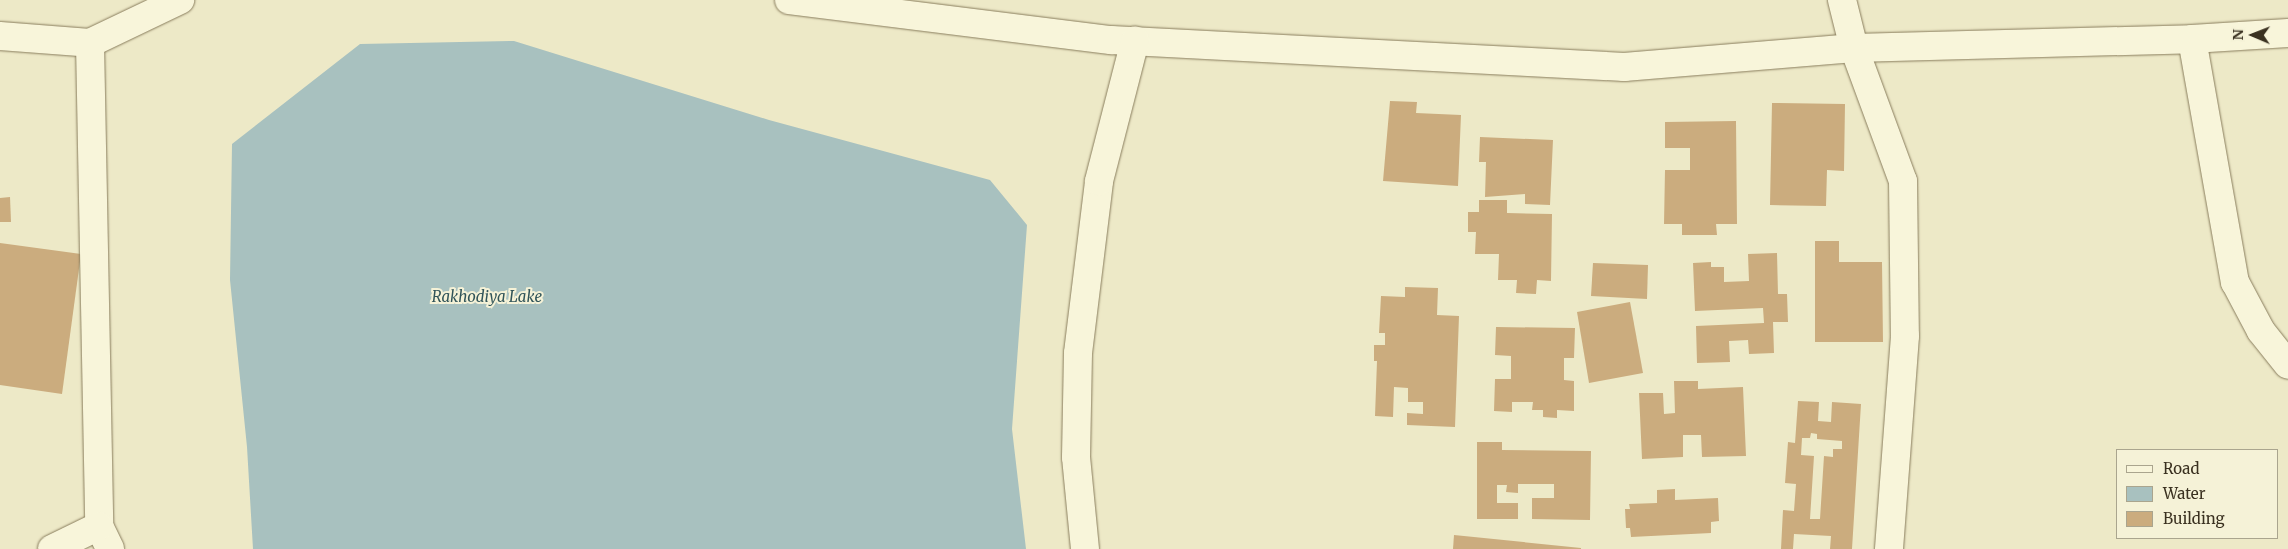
<!DOCTYPE html>
<style>
body{margin:0}
#map{position:relative;width:2288px;height:549px;overflow:hidden;background:#ede9c7;font-family:Merriweather,serif}
div>[style]{position:absolute}
[style*='--x']{left:calc(var(--x)*1px);top:calc(var(--y)*1px);width:calc(var(--w)*1px);rotate:calc(var(--a)*1deg)}
.water>*{inset:0;background:#a8c1bf}
.building>*{inset:0;background:#cbac7e}
.roads{filter:drop-shadow(0 0 1px #897d5d) drop-shadow(0 0 1px #897d5d)}
.street>*{height:28px;margin:-14px;padding:0 14px;transform-origin:14px;border-radius:14px;background:#f8f5da}
.secondary>*{height:28px;margin:-14px;padding:0 14px;transform-origin:14px;border-radius:14px;background:#f8f5da}
span{translate:-50% -50%;white-space:nowrap;text-align:center;line-height:1.15;-webkit-text-stroke:4px #f5f2d7;paint-order:stroke}
.water-label{font-size:15px;color:#305459;font-style:italic}
.legend{position:absolute;left:2116px;top:449px;width:162px;height:90px;box-sizing:border-box;background:#f5f2d7;border:1px solid #aaa58e;margin:0;padding:6px 9px;list-style:none;font-size:15px;color:#3a3120}
.legend li{display:flex;align-items:center;gap:10px;height:25px}
.legend b{width:25px;border:1px solid #aaa58e}
.north{position:absolute;left:2228px;top:10px;width:50px;height:50px;-webkit-text-stroke:4px #f5f2d7;paint-order:stroke;rotate:271deg;font-size:14px;font-weight:700;line-height:20px;text-align:center;color:#3a3120}
.north::after{content:'';display:block;margin:auto;width:18px;height:22px;background:#3a3120;clip-path:polygon(50% 0,100% 100%,50% 72%,0 100%)}
</style>
<div id="map">
<div class="water">
<i style="clip-path:polygon(514px 41px,769px 120px,990px 180px,1027px 225px,1012px 429px,1026px 549px,253px 549px,247px 447px,230px 280px,232px 144px,360px 44px)"></i>
</div>
<div class="building">
<i style="clip-path:polygon(1390px 101px,1417px 102px,1416px 113px,1461px 115px,1458px 186px,1383px 181px)"></i>
<i style="clip-path:polygon(1772px 103px,1845px 104px,1844px 171px,1827px 170px,1826px 206px,1770px 205px)"></i>
<i style="clip-path:polygon(1736px 121px,1737px 224px,1716px 224px,1717px 235px,1682px 235px,1682px 224px,1664px 224px,1665px 170px,1690px 170px,1690px 148px,1665px 148px,1665px 122px)"></i>
<i style="clip-path:polygon(1480px 137px,1553px 140px,1550px 205px,1525px 204px,1525px 194px,1485px 197px,1486px 162px,1479px 162px)"></i>
<i style="clip-path:polygon(10px 197px,11px 222px,0 222px,0 198px)"></i>
<i style="clip-path:polygon(1479px 200px,1507px 200px,1507px 213px,1552px 214px,1551px 281px,1537px 280px,1536px 294px,1516px 293px,1517px 280px,1498px 280px,1499px 254px,1475px 254px,1476px 232px,1468px 232px,1468px 212px,1479px 212px)"></i>
<i style="clip-path:polygon(1815px 241px,1839px 241px,1839px 262px,1882px 262px,1883px 342px,1815px 342px)"></i>
<i style="clip-path:polygon(0 243px,81px 254px,62px 394px,0 385px)"></i>
<i style="clip-path:polygon(1777px 253px,1778px 294px,1787px 294px,1788px 322px,1773px 322px,1774px 353px,1749px 354px,1748px 340px,1729px 341px,1730px 362px,1697px 363px,1696px 326px,1764px 323px,1763px 308px,1695px 311px,1693px 263px,1711px 262px,1711px 267px,1724px 267px,1724px 282px,1749px 281px,1748px 254px)"></i>
<i style="clip-path:polygon(1593px 263px,1648px 265px,1647px 299px,1591px 296px)"></i>
<i style="clip-path:polygon(1405px 287px,1438px 288px,1437px 315px,1459px 316px,1455px 427px,1407px 425px,1407px 413px,1423px 414px,1423px 402px,1408px 402px,1408px 388px,1394px 387px,1393px 417px,1375px 416px,1377px 361px,1374px 361px,1374px 345px,1385px 345px,1385px 333px,1379px 333px,1381px 296px,1405px 297px)"></i>
<i style="clip-path:polygon(1630px 302px,1643px 373px,1589px 383px,1577px 312px)"></i>
<i style="clip-path:polygon(1496px 327px,1575px 328px,1574px 358px,1564px 358px,1564px 380px,1574px 381px,1574px 411px,1557px 410px,1557px 418px,1543px 417px,1543px 410px,1532px 410px,1533px 402px,1512px 402px,1512px 412px,1494px 411px,1495px 379px,1511px 379px,1511px 356px,1495px 355px)"></i>
<i style="clip-path:polygon(1674px 381px,1698px 381px,1698px 389px,1743px 387px,1746px 456px,1702px 457px,1701px 435px,1683px 435px,1683px 457px,1642px 459px,1639px 393px,1663px 393px,1664px 414px,1675px 413px)"></i>
<i style="clip-path:polygon(evenodd,1798px 401px,1819px 402px,1818px 421px,1831px 422px,1832px 402px,1861px 404px,1852px 549px,1830px 549px,1831px 536px,1794px 534px,1793px 549px,1781px 549px,1783px 510px,1794px 511px,1796px 484px,1785px 483px,1788px 442px,1795px 443px,1798px 401px,1811px 433px,1817px 434px,1817px 439px,1842px 441px,1842px 449px,1833px 449px,1833px 457px,1824px 456px,1820px 519px,1810px 519px,1814px 456px,1801px 455px,1802px 438px,1810px 438px,1811px 433px)"></i>
<i style="clip-path:polygon(1477px 442px,1502px 442px,1502px 450px,1591px 451px,1590px 520px,1532px 519px,1532px 498px,1554px 498px,1554px 484px,1518px 484px,1518px 493px,1506px 492px,1507px 485px,1497px 485px,1497px 503px,1518px 503px,1518px 519px,1477px 519px)"></i>
<i style="clip-path:polygon(1675px 489px,1675px 500px,1718px 498px,1719px 521px,1711px 522px,1711px 533px,1631px 537px,1630px 528px,1626px 528px,1625px 509px,1630px 509px,1629px 504px,1657px 503px,1657px 490px)"></i>
<i style="clip-path:polygon(1454px 535px,1581px 548px,1581px 549px,1453px 549px)"></i>
</div>
<div class="roads">
<div class="street">
<i style="--x:789;--y:0;--w:324;--a:7.1"></i>
<i style="--x:1111;--y:40;--w:514;--a:3.01"></i>
<i style="--x:1624;--y:67;--w:231;--a:-4.7"></i>
<i style="--x:1854;--y:48;--w:338;--a:-1.5"></i>
<i style="--x:2192;--y:39;--w:96;--a:-3.6"></i>
<i style="--x:0;--y:36;--w:90;--a:4.4"></i>
<i style="--x:90;--y:43;--w:100;--a:-25.5"></i>
<i style="--x:2192;--y:39;--w:247;--a:80"></i>
<i style="--x:2235;--y:282;--w:55;--a:62"></i>
<i style="--x:2261;--y:331;--w:43;--a:51.5"></i>
<i style="--x:90;--y:43;--w:483;--a:88.9"></i>
<i style="--x:99;--y:526;--w:25;--a:64"></i>
<i style="--x:52;--y:549;--w:52;--a:-26.1"></i>
<i style="--x:1085;--y:549;--w:92;--a:-95.6"></i>
<i style="--x:1076;--y:457;--w:104;--a:-88.9"></i>
<i style="--x:1078;--y:353;--w:173;--a:-83"></i>
<i style="--x:1099;--y:181;--w:145;--a:-75.6"></i>
</div>
<div class="secondary">
<i style="--x:1842;--y:0;--w:49;--a:76"></i>
<i style="--x:1854;--y:48;--w:142;--a:69.8"></i>
<i style="--x:1903;--y:181;--w:155;--a:89.3"></i>
<i style="--x:1905;--y:336;--w:214;--a:94.3"></i>
</div>
</div>
<div class="water-label">
<span style="left:487px;top:297px">Rakhodiya Lake</span>
</div>
<ul class="legend">
<li><b style="height:6px;background:#f8f5da"></b>Road</li>
<li><b style="height:14px;background:#a8c1bf"></b>Water</li>
<li><b style="height:14px;background:#cbac7e"></b>Building</li>
</ul>
<div class="north">N</div>
</div>
